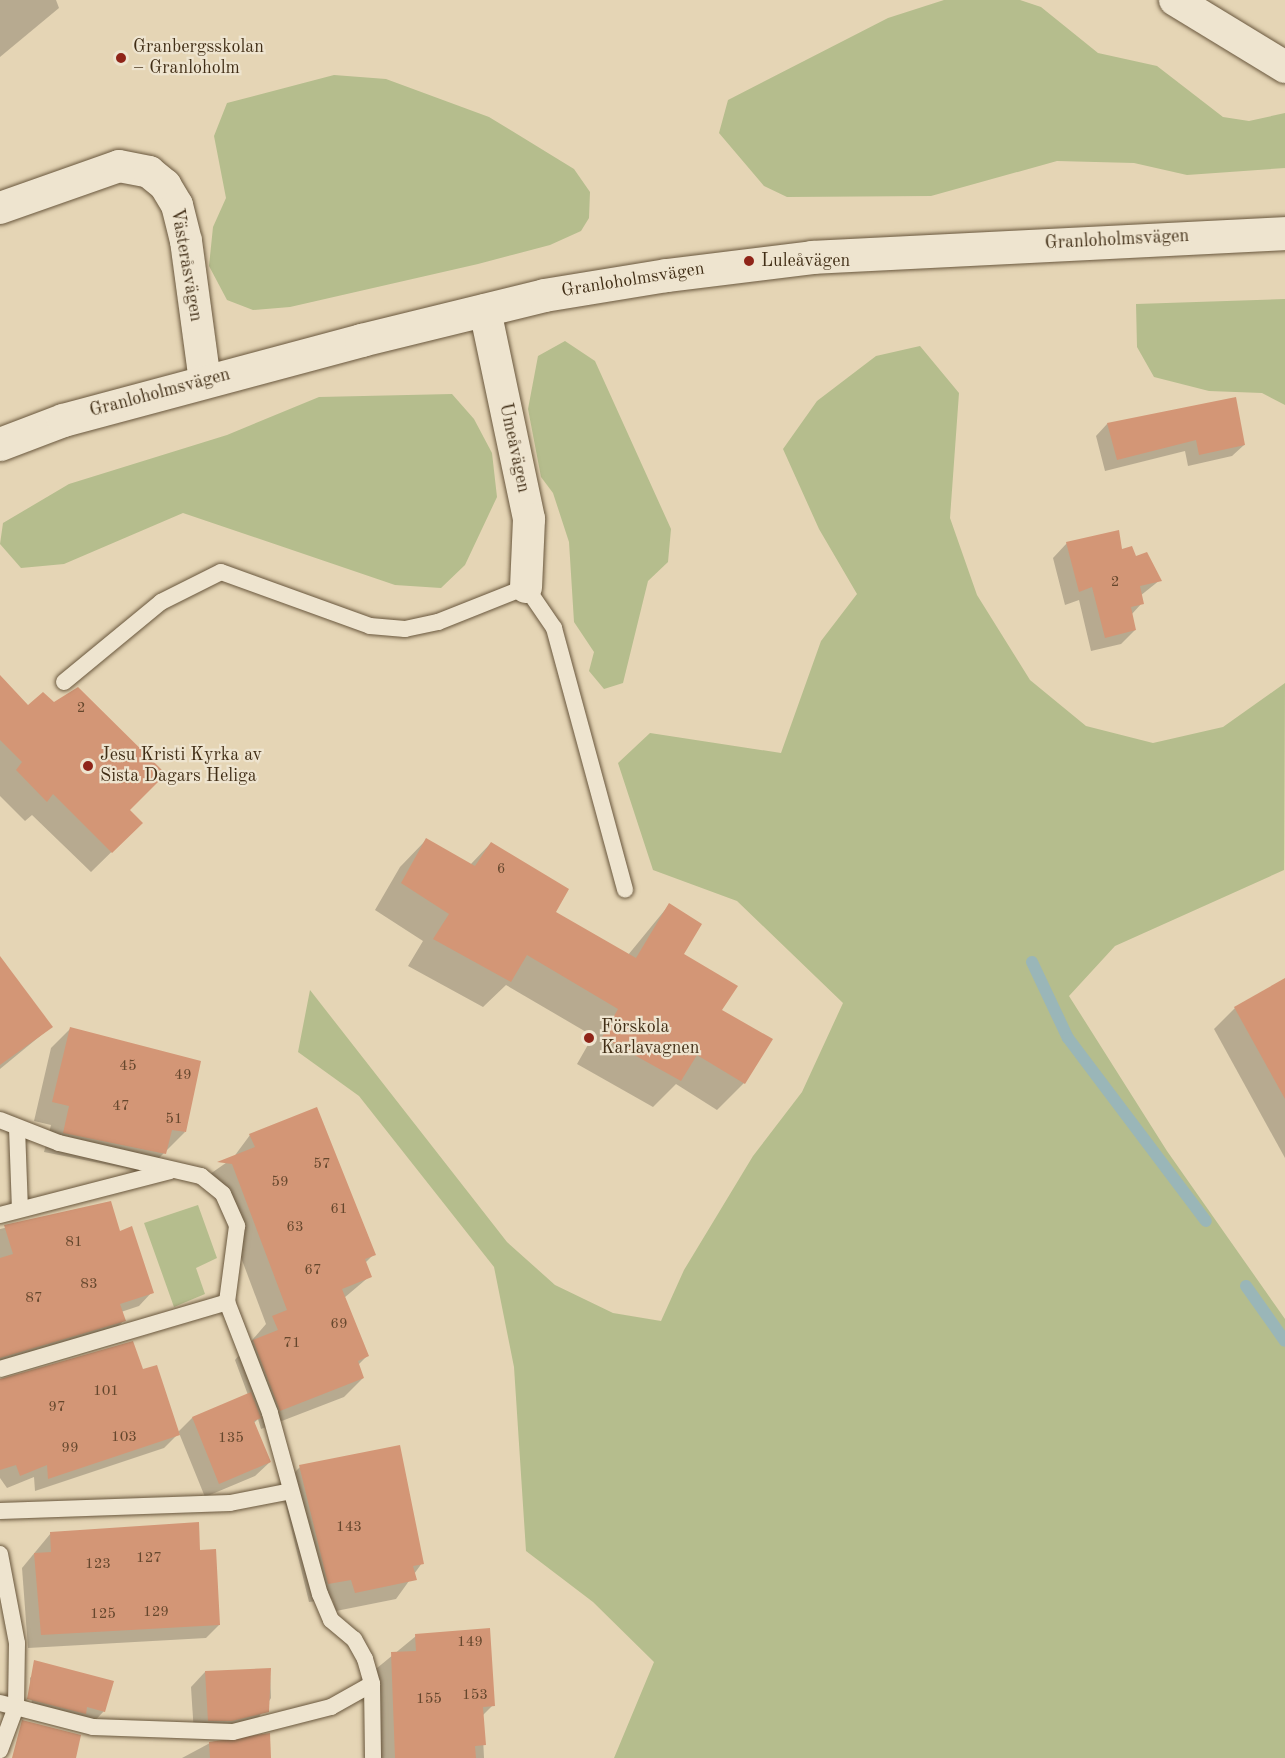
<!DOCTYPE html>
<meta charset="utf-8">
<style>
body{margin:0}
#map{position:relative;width:1285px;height:1758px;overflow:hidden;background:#e5d5b5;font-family:"Old Standard TT",serif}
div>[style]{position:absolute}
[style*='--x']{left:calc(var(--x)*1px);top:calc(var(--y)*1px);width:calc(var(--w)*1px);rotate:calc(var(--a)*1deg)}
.green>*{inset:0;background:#b5bd8d}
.shadow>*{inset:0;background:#0003}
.stream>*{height:12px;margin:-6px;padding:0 6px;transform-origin:6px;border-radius:6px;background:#9ab6b8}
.building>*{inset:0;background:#d39676}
.roads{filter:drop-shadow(0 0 2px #69573d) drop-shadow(0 0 2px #69573d)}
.lane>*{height:16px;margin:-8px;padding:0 8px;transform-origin:8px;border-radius:8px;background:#eee4cf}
.street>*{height:32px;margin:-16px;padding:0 16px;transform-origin:16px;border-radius:16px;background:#eee4cf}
.secondary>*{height:33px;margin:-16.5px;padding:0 16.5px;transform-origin:16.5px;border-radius:16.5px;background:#eee4cf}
.dots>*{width:16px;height:16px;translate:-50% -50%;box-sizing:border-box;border:3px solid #eee4cf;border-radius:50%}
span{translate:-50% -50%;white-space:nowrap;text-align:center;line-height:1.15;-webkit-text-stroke:4.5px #eee4cf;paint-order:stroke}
.number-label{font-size:15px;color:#65472d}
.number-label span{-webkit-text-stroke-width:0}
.poi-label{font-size:18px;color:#402d15}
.left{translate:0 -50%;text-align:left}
.street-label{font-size:18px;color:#402d15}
</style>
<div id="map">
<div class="green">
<i style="clip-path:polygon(944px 0,1020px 0,1041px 7px,1098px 53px,1157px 66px,1223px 117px,1249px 121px,1285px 113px,1285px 168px,1187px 175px,1134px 163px,1057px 161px,931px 196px,787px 197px,764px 186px,719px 133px,728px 100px,888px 18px)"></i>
<i style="clip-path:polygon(334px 75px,386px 79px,489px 117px,574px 169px,590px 192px,589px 218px,581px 231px,550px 245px,478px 264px,290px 307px,253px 310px,227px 300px,209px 266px,213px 227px,226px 198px,214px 136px,227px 103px)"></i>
<i style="clip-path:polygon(1285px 299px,1285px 405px,1262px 393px,1209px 391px,1154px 377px,1137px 347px,1136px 304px)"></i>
<i style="clip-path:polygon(565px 341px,595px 361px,671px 529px,668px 562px,648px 581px,623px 683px,604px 689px,589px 671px,594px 652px,574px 622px,569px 542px,553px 493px,541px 477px,528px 409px,538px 356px)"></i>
<i style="clip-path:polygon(920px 346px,959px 393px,950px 518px,977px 595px,1030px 680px,1086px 726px,1153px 743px,1223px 727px,1285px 683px,1284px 870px,1115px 946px,1069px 996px,1167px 1151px,1285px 1319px,1285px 1758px,614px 1758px,654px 1662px,593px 1602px,526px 1551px,514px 1367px,494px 1267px,359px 1096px,298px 1052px,310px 990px,507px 1242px,555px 1285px,613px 1313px,661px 1321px,684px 1270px,753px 1156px,802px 1092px,843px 1003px,737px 901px,653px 870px,618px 763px,650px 733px,781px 753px,821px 641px,857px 594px,819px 529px,783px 449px,817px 401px,876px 356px)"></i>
<i style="clip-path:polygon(452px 394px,474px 419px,492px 453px,497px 497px,465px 565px,441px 588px,395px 585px,183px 513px,64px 564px,21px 568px,0 544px,3px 523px,69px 484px,227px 435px,319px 397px)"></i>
<i style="clip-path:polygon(198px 1205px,217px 1258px,196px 1268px,205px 1294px,174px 1307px,144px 1223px)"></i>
</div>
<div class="shadow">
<i style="clip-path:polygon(0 0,56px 0,59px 8px,0 57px)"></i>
<i style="clip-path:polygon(1107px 424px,1244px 445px,1232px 456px,1188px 466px,1185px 451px,1105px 471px,1096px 436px)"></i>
<i style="clip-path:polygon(1067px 543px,1120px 551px,1160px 580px,1140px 596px,1142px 603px,1131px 615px,1135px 630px,1121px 644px,1091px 651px,1079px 600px,1065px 605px,1053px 558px)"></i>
<i style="clip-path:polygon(0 699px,28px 707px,141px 823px,91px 872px,32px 815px,25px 821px,0 796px)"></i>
<i style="clip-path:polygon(426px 840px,470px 865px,491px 843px,554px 913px,628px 955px,669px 905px,682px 954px,720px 1011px,744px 1083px,717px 1110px,676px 1084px,653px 1107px,577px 1064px,593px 1036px,506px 985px,483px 1007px,408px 966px,423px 941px,375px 910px,400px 867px)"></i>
<i style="clip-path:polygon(0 957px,51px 1027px,0 1069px)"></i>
<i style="clip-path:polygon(1285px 980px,1285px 1158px,1214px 1029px,1235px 1008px)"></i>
<i style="clip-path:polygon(70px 1029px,185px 1132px,145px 1172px,44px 1152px,51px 1125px,34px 1121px,51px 1048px)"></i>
<i style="clip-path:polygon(250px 1135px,374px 1254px,365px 1263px,370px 1276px,344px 1298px,367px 1356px,358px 1365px,363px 1378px,344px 1397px,261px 1429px,258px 1419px,254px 1423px,270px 1462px,255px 1476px,205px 1497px,179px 1433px,164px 1448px,35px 1491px,34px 1477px,7px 1488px,0 1478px,0 1379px,142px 1371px,177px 1433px,192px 1418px,248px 1395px,235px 1360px,266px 1324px,213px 1183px,200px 1181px,233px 1158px)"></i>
<i style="clip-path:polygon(110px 1203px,119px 1233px,152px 1292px,139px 1306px,121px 1312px,124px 1320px,111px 1334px,0 1367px,0 1229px)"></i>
<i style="clip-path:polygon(300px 1467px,422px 1563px,396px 1599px,336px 1611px,332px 1599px,309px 1602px,281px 1486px)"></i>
<i style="clip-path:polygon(51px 1533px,199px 1551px,219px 1625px,206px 1638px,28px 1648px,22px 1568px)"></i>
<i style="clip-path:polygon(416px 1636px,493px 1705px,482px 1716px,484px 1758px,369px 1758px,371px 1673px)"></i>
<i style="clip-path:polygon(43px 1664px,104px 1711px,90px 1726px,33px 1718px,30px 1678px)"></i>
<i style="clip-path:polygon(270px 1669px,271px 1698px,253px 1726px,194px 1734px,191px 1687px,205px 1672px)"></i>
<i style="clip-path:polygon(210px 1743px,270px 1758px,182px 1758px)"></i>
</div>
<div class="stream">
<i style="--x:1032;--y:962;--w:84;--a:64.7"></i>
<i style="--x:1068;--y:1038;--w:229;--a:53"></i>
<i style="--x:1246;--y:1286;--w:67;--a:54.7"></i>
</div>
<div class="building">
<i style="clip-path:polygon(1236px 397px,1245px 445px,1199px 455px,1196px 440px,1117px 460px,1107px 423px)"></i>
<i style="clip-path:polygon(1119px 530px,1122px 549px,1132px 546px,1136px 556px,1147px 552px,1162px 581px,1140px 586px,1144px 604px,1131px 607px,1136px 630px,1105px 638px,1092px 587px,1079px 592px,1066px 542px)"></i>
<i style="clip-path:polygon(0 675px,28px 705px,43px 692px,54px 702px,78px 687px,166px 774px,130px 810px,143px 823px,112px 853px,53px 794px,47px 802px,16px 770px,22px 762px,0 740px)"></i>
<i style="clip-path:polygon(426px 838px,475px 866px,491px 842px,569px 889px,556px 912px,636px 958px,669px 903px,702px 924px,684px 954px,738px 986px,722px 1010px,773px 1039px,745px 1084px,697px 1055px,681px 1081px,602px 1037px,618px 1009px,527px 955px,511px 982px,433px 939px,449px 914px,401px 883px)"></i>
<i style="clip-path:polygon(0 956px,53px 1027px,0 1065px)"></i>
<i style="clip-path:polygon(1285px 978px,1285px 1099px,1234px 1007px)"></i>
<i style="clip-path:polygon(70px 1027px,201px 1061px,186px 1132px,172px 1130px,166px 1154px,63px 1133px,69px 1106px,52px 1102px)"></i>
<i style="clip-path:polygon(317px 1107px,376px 1255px,365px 1259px,372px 1277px,342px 1289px,369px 1356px,358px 1361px,364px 1378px,280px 1411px,253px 1340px,278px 1330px,272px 1316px,287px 1310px,232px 1164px,217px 1162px,255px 1147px,249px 1134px)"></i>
<i style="clip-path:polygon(111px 1201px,120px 1231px,132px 1226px,154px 1293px,120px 1304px,126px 1321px,0 1358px,0 1258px,13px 1254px,4px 1225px)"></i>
<i style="clip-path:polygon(133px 1341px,143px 1369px,157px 1365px,180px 1435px,48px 1479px,47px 1465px,20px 1476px,16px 1465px,0 1470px,0 1379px)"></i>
<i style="clip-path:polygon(251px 1392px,261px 1418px,254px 1421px,271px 1462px,219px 1484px,192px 1417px)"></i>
<i style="clip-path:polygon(400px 1445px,424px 1564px,413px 1566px,417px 1580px,355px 1593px,351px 1580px,328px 1584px,299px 1465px)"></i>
<i style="clip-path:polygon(199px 1522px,200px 1550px,216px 1549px,220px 1625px,41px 1635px,34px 1553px,51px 1552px,50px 1532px)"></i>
<i style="clip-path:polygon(490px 1628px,495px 1706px,483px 1707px,486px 1745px,475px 1746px,476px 1758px,395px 1758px,391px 1652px,416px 1651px,415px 1634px)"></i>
<i style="clip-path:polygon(34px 1660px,114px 1681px,105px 1712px,87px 1707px,86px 1714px,27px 1699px)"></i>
<i style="clip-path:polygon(271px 1668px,269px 1712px,232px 1721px,208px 1721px,205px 1671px)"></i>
<i style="clip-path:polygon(22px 1720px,81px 1735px,76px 1758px,12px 1758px)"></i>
<i style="clip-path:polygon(270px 1733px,271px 1758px,210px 1758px,209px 1742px)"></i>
</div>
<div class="roads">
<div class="lane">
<i style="--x:64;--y:682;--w:126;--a:-39.5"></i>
<i style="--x:161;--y:602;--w:67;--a:-26.6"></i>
<i style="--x:221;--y:572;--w:158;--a:19.9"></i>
<i style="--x:370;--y:626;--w:35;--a:5"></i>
<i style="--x:405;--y:629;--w:34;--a:-12"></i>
<i style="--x:438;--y:622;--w:95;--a:-21.7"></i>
<i style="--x:526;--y:587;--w:50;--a:55.7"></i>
<i style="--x:554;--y:628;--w:271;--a:74.8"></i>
<i style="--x:0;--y:1120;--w:63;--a:21.3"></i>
<i style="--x:59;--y:1143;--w:146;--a:13.1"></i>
<i style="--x:201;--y:1176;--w:28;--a:39"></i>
<i style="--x:223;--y:1194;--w:35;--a:66"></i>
<i style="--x:237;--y:1226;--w:77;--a:97.5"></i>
<i style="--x:227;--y:1302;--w:119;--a:68.8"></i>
<i style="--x:270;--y:1413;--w:188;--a:74.6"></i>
<i style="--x:320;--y:1594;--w:28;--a:67"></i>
<i style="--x:331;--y:1620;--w:30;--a:40"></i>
<i style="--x:354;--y:1639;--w:23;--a:61"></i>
<i style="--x:365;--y:1659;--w:26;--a:74"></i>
<i style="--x:372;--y:1684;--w:74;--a:89.2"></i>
<i style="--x:17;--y:1128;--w:80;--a:87.9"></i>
<i style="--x:0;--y:1215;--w:176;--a:-14.5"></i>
<i style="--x:0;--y:1369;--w:237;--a:-16.4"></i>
<i style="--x:0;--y:1511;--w:230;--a:-2"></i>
<i style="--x:230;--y:1503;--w:62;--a:-11.1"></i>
<i style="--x:0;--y:1554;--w:91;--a:79.2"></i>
<i style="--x:17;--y:1643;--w:64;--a:90.9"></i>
<i style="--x:16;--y:1707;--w:46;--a:110.4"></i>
<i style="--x:0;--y:1703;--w:96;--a:14.5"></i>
<i style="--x:93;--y:1727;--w:140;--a:2"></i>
<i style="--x:233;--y:1732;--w:101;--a:-14.3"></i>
<i style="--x:331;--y:1707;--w:47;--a:-29.3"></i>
</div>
<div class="street">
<i style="--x:1175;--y:0;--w:129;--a:31.3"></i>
<i style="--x:0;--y:208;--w:126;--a:-19.4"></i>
<i style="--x:119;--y:166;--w:31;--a:11"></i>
<i style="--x:149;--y:172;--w:21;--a:39"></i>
<i style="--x:165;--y:185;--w:23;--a:59"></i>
<i style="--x:177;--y:205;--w:37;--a:76"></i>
<i style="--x:186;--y:241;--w:141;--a:82.3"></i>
<i style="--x:485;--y:310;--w:214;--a:78.1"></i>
<i style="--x:529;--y:519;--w:68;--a:92.5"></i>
</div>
<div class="secondary">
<i style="--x:0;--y:444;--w:67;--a:-20.9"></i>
<i style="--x:63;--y:420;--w:309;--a:-15"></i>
<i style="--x:361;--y:340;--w:188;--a:-13.8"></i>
<i style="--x:544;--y:295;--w:124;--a:-9.3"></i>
<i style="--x:666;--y:275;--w:147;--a:-7"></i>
<i style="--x:812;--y:257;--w:474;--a:-2.9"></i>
</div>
</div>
<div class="dots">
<i style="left:121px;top:58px;background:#8f2418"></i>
<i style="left:749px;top:261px;background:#8f2418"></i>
<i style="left:88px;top:766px;background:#8f2418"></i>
<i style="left:589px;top:1038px;background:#8f2418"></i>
</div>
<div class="number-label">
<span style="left:1115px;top:583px">2</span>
<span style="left:81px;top:709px">2</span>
<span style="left:501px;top:870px">6</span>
<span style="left:128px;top:1067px">45</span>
<span style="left:183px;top:1076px">49</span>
<span style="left:121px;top:1107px">47</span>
<span style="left:174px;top:1120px">51</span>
<span style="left:322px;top:1165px">57</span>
<span style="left:280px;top:1183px">59</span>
<span style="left:339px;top:1210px">61</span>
<span style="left:295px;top:1228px">63</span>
<span style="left:74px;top:1243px">81</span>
<span style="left:313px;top:1271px">67</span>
<span style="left:89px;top:1285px">83</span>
<span style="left:34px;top:1299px">87</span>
<span style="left:339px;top:1325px">69</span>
<span style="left:292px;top:1344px">71</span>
<span style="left:106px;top:1392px">101</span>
<span style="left:57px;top:1408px">97</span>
<span style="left:124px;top:1438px">103</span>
<span style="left:231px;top:1439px">135</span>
<span style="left:70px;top:1449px">99</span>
<span style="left:349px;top:1528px">143</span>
<span style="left:149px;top:1559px">127</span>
<span style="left:98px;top:1565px">123</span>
<span style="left:156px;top:1613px">129</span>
<span style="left:103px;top:1615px">125</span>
<span style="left:470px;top:1643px">149</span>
<span style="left:475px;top:1696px">153</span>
<span style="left:429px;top:1700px">155</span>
</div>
<div class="poi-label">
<span class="left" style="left:133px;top:58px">Granbergsskolan<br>– Granloholm</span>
<span class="left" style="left:761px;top:261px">Luleåvägen</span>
<span class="left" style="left:100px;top:766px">Jesu Kristi Kyrka av<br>Sista Dagars Heliga</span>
<span class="left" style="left:601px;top:1038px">Förskola<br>Karlavagnen</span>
</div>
<div class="street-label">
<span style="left:1117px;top:240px;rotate:-3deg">Granloholmsvägen</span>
<span style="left:186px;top:265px;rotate:80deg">Västeråsvägen</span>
<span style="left:633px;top:280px;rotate:-9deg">Granloholmsvägen</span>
<span style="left:160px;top:393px;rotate:-15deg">Granloholmsvägen</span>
<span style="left:514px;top:448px;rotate:78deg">Umeåvägen</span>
</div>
</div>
